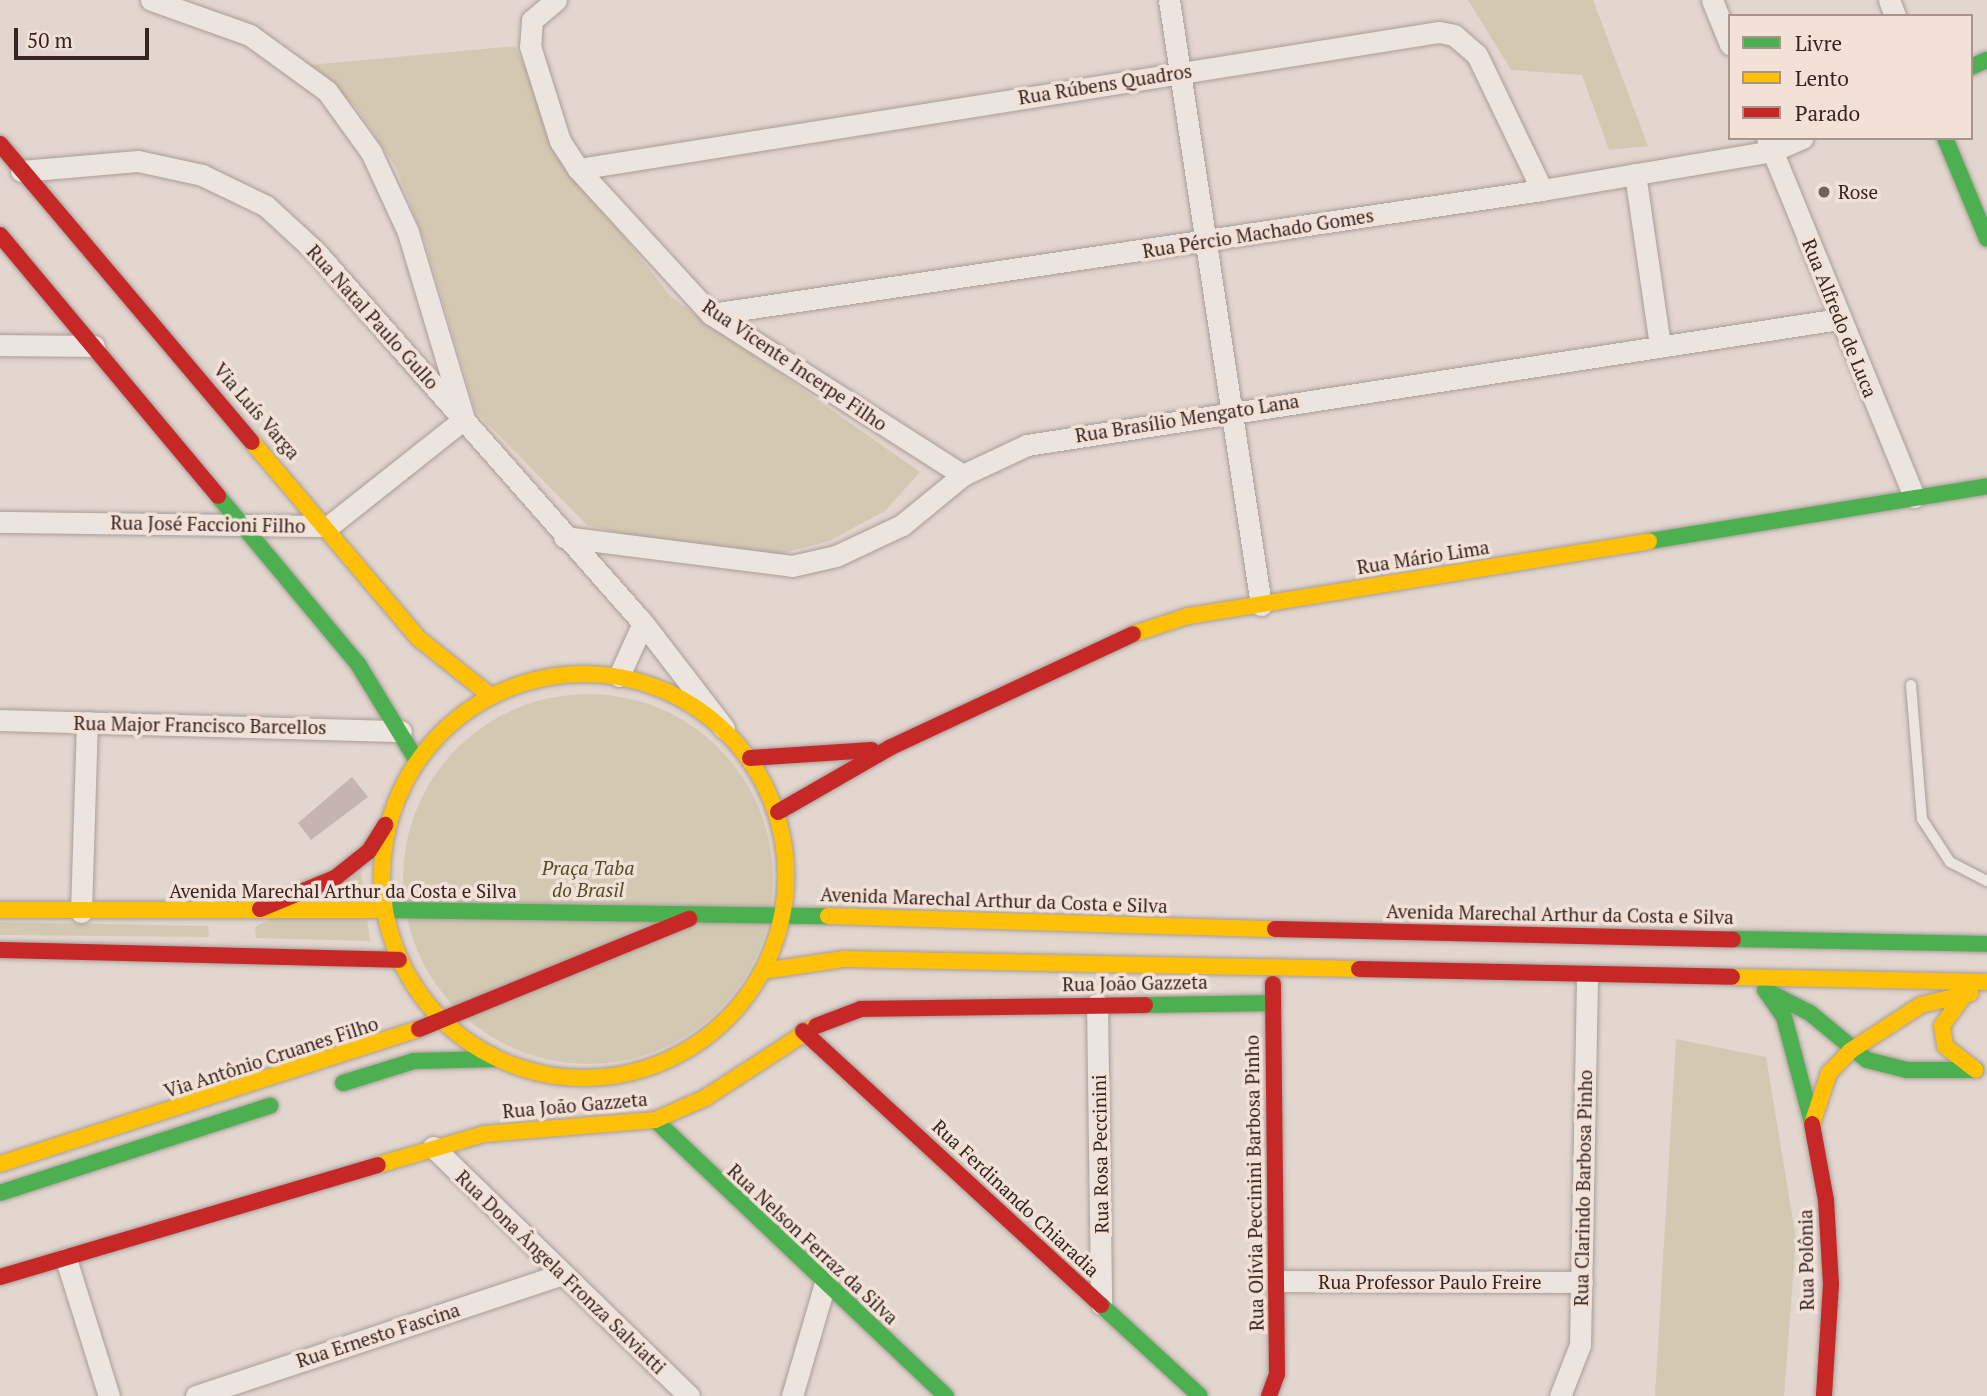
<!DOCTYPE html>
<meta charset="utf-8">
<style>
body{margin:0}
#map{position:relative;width:1987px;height:1396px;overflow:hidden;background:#e2d6cf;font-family:"PT Serif",serif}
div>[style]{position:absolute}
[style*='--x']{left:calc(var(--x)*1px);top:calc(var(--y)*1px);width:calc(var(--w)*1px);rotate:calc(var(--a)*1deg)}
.green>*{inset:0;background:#d3c9b3}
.round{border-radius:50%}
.building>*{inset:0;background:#c5b4b0}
.roads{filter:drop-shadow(0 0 2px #a89d97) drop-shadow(0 0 2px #a89d97)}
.lane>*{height:10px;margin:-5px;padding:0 5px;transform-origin:5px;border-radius:5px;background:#ebe4df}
.street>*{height:21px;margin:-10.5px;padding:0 10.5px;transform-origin:10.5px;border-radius:10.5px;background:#ebe4df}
.fast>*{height:16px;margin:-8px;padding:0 8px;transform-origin:8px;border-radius:8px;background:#4caf50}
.slow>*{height:16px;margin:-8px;padding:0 8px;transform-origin:8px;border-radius:8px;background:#ffc107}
.slow>.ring{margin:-8px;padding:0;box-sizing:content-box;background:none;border:16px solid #ffc107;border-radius:50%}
.jam>*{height:16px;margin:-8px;padding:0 8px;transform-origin:8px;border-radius:8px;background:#c62828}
.dots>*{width:19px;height:19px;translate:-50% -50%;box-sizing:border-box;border:4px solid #f2e1d6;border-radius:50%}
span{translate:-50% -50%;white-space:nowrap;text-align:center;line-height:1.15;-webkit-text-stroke:7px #f2e1d6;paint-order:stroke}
.street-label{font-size:19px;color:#362420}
.poi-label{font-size:19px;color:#362420}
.left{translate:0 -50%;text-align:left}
.park-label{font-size:19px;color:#504e29;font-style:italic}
.legend{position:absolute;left:1728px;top:14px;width:245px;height:126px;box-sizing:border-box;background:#f2e1d6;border:2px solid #a7958d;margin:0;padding:9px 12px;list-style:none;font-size:21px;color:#362420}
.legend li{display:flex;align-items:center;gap:14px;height:35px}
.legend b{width:35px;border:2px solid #a7958d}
.scale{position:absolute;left:14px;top:28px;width:135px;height:32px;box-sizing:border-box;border:4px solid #362420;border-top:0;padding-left:9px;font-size:21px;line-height:24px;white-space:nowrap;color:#362420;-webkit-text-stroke:5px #f2e1d6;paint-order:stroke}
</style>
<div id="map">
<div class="green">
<i style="clip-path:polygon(1468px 0,1593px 0,1648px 146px,1609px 150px,1582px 75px,1511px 70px)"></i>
<i style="clip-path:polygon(515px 46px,575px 174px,671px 297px,920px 472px,885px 511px,829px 541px,776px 555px,651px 541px,587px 525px,476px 412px,425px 241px,395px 166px,356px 107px,310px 65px)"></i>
<i class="round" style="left:403px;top:694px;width:370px;height:370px"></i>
<i style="clip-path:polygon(361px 872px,370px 941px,256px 938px,255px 927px)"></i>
<i style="clip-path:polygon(0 922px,208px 926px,209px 937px,0 935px)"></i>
<i style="clip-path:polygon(1676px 1039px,1766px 1057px,1796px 1239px,1784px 1396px,1655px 1396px)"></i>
</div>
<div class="building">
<i style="clip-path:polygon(352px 777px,368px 797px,311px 840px,298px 823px)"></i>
</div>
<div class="roads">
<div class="lane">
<i style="--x:1911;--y:685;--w:134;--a:85.3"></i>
<i style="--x:1922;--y:819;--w:51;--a:56.9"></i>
<i style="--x:1950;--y:862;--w:42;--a:27.2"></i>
</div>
<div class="street">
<i style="--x:556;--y:0;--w:31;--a:140"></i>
<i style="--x:532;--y:20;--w:26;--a:94"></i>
<i style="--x:530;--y:46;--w:100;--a:72.5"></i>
<i style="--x:560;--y:141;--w:33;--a:57"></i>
<i style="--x:578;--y:169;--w:197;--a:47.5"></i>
<i style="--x:711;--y:314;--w:299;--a:32.6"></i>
<i style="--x:1169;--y:0;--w:612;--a:81.35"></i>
<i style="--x:1712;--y:0;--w:48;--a:67.8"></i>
<i style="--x:1889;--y:0;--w:17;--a:69"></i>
<i style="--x:1767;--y:138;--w:388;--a:67.7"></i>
<i style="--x:578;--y:169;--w:872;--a:-9.04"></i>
<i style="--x:1439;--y:32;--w:15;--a:11"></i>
<i style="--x:1454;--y:35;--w:30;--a:41"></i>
<i style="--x:1477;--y:55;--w:150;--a:64.3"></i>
<i style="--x:21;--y:171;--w:117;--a:-4.9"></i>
<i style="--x:138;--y:161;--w:66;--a:12.3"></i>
<i style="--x:202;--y:175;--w:71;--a:25.8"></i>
<i style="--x:266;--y:206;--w:67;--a:42.6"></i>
<i style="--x:315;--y:251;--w:496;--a:48.6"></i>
<i style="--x:643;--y:623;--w:133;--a:52.4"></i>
<i style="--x:1635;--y:174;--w:174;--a:81.7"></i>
<i style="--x:711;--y:314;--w:840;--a:-8.49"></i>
<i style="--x:1542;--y:190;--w:233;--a:-9.6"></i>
<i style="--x:1772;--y:151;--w:33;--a:-23"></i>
<i style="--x:0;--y:345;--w:94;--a:0.6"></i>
<i style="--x:0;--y:522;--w:329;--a:0.7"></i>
<i style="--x:329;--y:526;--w:172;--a:-38.4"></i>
<i style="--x:464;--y:419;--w:195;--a:-106.7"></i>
<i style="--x:408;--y:232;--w:88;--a:-114.8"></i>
<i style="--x:371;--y:152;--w:75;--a:-125.8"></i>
<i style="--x:327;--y:91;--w:95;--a:-144"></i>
<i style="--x:250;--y:35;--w:105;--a:-160.5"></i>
<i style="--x:564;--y:537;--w:230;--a:7.2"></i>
<i style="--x:792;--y:566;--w:45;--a:-12.8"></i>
<i style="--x:836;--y:556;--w:73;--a:-25.2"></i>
<i style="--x:902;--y:525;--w:79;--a:-39.3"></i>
<i style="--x:963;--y:475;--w:71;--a:-25.1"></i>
<i style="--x:1027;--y:445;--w:822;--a:-8.82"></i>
<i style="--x:619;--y:676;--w:58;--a:-65.6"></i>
<i style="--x:0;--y:720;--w:401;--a:1.6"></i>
<i style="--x:81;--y:912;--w:190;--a:-88.2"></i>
<i style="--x:1097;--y:1004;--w:300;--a:89.2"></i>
<i style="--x:433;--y:1147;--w:357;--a:44.2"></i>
<i style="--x:66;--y:1259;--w:144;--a:72.6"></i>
<i style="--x:1278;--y:1281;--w:304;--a:0.2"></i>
<i style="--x:196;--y:1396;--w:384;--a:-18.4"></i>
<i style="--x:792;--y:1396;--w:118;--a:-73.7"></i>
<i style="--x:1560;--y:1396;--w:55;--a:-68.6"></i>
<i style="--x:1580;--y:1345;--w:369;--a:-88.9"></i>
</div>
<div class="fast">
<i style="--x:1971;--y:67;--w:17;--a:-24"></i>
<i style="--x:1945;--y:138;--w:109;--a:67.4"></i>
<i style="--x:218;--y:496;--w:219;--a:50.2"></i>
<i style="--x:358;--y:664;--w:114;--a:58.7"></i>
<i style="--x:1649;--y:541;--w:342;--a:-9.2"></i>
<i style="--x:384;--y:910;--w:444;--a:0.8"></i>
<i style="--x:1733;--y:939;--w:254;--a:1.1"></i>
<i style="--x:1765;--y:990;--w:33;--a:55"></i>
<i style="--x:1784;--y:1017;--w:109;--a:75.1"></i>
<i style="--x:1771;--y:993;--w:44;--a:27.1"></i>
<i style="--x:1810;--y:1013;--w:74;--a:39.5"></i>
<i style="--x:1867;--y:1060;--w:41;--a:14"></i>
<i style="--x:1907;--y:1070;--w:69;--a:0"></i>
<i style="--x:1145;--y:1005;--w:127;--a:-0.9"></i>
<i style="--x:343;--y:1083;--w:74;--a:-17.2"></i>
<i style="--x:414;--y:1061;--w:83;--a:-1.4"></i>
<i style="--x:655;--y:1120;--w:401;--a:43.5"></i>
<i style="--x:0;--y:1193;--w:284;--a:-17.9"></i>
<i style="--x:1101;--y:1305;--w:134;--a:42.6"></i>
</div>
<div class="slow">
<i style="--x:252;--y:442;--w:257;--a:49.7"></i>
<i style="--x:418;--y:638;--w:93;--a:38.5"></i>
<i style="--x:1133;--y:634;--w:58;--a:-18.1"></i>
<i style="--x:1188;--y:616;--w:467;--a:-9.2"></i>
<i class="ring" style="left:382px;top:674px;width:388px;height:388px"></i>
<i style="--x:0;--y:910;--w:384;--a:0"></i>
<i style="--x:828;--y:916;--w:447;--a:1.7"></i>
<i style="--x:763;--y:971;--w:82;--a:-8.4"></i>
<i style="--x:844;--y:959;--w:515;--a:1.11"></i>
<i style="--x:1732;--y:977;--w:255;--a:1.1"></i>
<i style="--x:1965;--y:994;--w:39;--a:126"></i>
<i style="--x:1942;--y:1026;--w:20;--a:81"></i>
<i style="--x:1945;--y:1046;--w:39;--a:38"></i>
<i style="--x:1812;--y:1124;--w:54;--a:-71.6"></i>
<i style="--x:1829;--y:1073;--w:30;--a:-46"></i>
<i style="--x:1850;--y:1051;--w:85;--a:-32.9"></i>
<i style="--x:1921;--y:1005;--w:51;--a:-13.5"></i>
<i style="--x:0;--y:1164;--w:440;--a:-17.9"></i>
<i style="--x:378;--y:1165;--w:110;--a:-16.3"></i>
<i style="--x:484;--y:1134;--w:172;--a:-4.7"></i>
<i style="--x:655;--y:1120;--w:55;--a:-23.7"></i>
<i style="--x:705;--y:1098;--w:132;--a:-33"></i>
</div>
<div class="jam">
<i style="--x:0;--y:144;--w:390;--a:49.8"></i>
<i style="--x:0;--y:235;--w:340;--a:50.1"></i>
<i style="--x:750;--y:758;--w:122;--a:-3.8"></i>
<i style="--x:778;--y:812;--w:130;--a:-29.9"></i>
<i style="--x:891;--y:747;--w:267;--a:-25"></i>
<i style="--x:260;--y:909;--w:81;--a:-22.5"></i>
<i style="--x:335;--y:878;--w:43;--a:-38.5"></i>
<i style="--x:369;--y:851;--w:31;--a:-58"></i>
<i style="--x:1275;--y:929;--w:458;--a:1.3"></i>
<i style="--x:0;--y:950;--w:399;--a:1.4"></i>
<i style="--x:1359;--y:969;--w:373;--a:1.2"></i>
<i style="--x:816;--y:1026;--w:48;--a:-20.7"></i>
<i style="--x:861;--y:1009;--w:284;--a:-0.8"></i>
<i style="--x:419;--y:1029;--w:292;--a:-22.2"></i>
<i style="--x:803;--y:1031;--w:405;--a:42.6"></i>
<i style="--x:1812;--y:1124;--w:77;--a:79.6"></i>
<i style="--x:1826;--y:1200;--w:84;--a:86.6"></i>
<i style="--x:1831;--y:1284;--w:112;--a:93.6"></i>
<i style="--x:0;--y:1277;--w:394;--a:-16.5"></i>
<i style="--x:1269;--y:1396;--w:23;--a:-70"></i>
<i style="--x:1277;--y:1374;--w:390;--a:-90.6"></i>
</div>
</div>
<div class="dots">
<i style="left:1824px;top:192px;background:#72625d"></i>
</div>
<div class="street-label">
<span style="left:1105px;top:84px;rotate:-9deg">Rua Rúbens Quadros</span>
<span style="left:1258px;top:233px;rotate:-9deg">Rua Pércio Machado Gomes</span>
<span style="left:373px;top:317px;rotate:48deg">Rua Natal Paulo Gullo</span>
<span style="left:1840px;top:318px;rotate:68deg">Rua Alfredo de Luca</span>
<span style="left:795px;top:365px;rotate:34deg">Rua Vicente Incerpe Filho</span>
<span style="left:257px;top:411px;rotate:49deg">Via Luís Varga</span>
<span style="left:1187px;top:418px;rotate:-9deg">Rua Brasílio Mengato Lana</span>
<span style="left:208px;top:524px;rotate:1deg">Rua José Faccioni Filho</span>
<span style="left:1423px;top:557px;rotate:-9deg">Rua Mário Lima</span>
<span style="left:200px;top:725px;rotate:1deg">Rua Major Francisco Barcellos</span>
<span style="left:343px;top:891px">Avenida Marechal Arthur da Costa e Silva</span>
<span style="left:994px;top:900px;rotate:2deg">Avenida Marechal Arthur da Costa e Silva</span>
<span style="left:1560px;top:914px;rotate:1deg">Avenida Marechal Arthur da Costa e Silva</span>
<span style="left:1135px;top:983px;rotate:-1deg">Rua João Gazzeta</span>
<span style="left:271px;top:1057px;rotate:-18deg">Via Antônio Cruanes Filho</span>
<span style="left:575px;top:1105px;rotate:-5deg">Rua João Gazzeta</span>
<span style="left:1100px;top:1154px;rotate:-91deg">Rua Rosa Peccinini</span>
<span style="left:1254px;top:1183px;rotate:-91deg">Rua Olívia Peccinini Barbosa Pinho</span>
<span style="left:1583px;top:1188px;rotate:-89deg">Rua Clarindo Barbosa Pinho</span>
<span style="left:1016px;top:1198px;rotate:43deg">Rua Ferdinando Chiaradia</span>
<span style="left:813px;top:1244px;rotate:43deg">Rua Nelson Ferraz da Silva</span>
<span style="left:1806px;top:1260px;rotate:-91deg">Rua Polônia</span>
<span style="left:561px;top:1272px;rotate:44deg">Rua Dona Ângela Fronza Salviatti</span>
<span style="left:1430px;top:1282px">Rua Professor Paulo Freire</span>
<span style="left:378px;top:1335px;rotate:-18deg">Rua Ernesto Fascina</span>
</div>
<div class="poi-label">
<span class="left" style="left:1838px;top:192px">Rose</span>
</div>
<div class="park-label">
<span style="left:588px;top:879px">Praça Taba<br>do Brasil</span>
</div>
<ul class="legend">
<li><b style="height:9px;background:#4caf50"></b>Livre</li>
<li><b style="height:9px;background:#ffc107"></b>Lento</li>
<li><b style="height:9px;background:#c62828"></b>Parado</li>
</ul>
<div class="scale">50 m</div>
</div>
